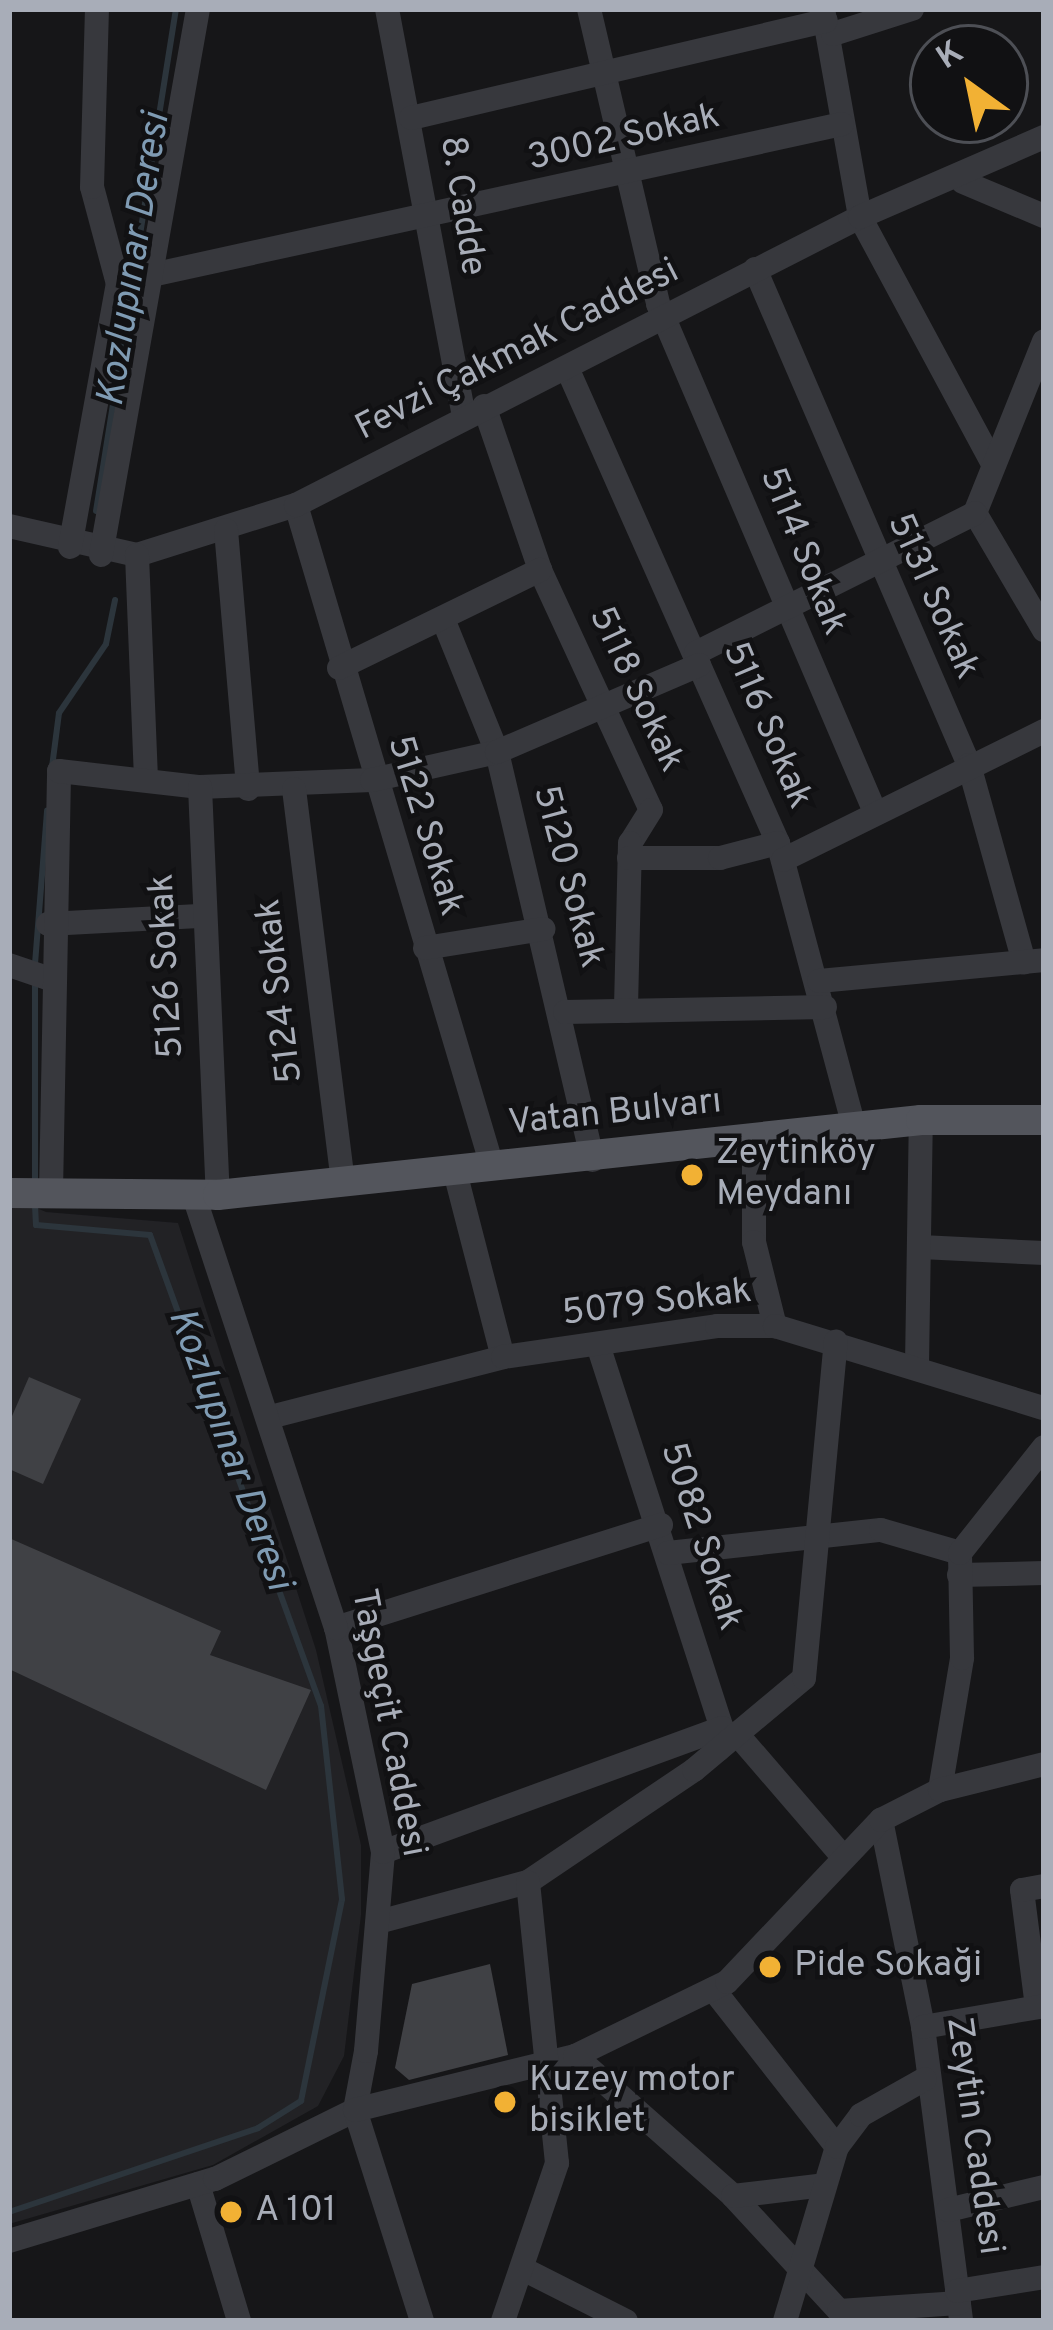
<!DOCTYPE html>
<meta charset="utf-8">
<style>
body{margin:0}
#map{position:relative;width:1053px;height:2330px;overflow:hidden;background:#161618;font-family:Overpass,sans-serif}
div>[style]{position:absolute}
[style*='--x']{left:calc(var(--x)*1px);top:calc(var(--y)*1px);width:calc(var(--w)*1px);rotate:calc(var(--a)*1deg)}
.built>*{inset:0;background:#222225}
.stream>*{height:6px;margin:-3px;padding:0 3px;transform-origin:3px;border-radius:3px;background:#2c353c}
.building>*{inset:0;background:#404145}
.minor>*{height:24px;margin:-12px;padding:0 12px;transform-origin:12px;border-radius:12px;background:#37383d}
.major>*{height:30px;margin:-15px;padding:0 15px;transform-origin:15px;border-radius:15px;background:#53555c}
.dots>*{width:33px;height:33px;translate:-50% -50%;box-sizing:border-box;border:6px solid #111113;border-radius:50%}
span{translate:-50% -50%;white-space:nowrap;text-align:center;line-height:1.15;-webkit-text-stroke:9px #111113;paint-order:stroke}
.street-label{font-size:36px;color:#a8adb8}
.poi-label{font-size:36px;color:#a8adb8}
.left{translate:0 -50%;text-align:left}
.water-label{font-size:39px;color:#7f9bb3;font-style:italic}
.frame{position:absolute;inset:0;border:12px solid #a8adb8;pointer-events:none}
.north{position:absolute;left:909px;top:24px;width:120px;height:120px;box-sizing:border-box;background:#111113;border:3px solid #4d4f55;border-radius:50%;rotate:327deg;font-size:33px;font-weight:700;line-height:48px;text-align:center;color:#a8adb8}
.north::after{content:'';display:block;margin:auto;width:42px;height:54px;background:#f2b134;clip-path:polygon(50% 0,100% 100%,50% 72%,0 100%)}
</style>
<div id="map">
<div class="built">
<i style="clip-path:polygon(9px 1196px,46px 1212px,178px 1223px,316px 1650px,361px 1845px,361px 1915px,344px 2056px,318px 2106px,213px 2165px,9px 2224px)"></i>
</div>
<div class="stream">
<i style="--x:96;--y:511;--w:508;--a:-80.95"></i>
<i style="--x:52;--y:767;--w:54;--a:-82.6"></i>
<i style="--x:59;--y:713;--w:83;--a:-55.7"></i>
<i style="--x:106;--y:644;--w:45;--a:-78.4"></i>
<i style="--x:35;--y:964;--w:154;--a:-85.5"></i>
<i style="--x:35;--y:983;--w:203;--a:90"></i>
<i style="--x:9;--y:2212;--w:263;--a:-18.6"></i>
<i style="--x:258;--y:2128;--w:51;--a:-32.1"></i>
<i style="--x:301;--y:2101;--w:206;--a:-78.5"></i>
<i style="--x:342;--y:1899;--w:194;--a:-96.2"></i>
<i style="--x:321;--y:1706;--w:501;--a:-109.95"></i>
<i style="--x:150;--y:1235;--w:114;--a:-175"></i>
<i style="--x:36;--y:1225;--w:20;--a:-93"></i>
</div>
<div class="building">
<i style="clip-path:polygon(29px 1377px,81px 1399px,43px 1484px,9px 1469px,9px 1423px)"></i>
<i style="clip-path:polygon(9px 1538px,221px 1631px,210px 1655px,311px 1690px,266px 1790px,9px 1669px)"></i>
<i style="clip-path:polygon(490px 1964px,508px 2055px,409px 2080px,395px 2068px,412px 1984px)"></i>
</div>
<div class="minor">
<i style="--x:387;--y:9;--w:413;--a:79.3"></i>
<i style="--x:589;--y:9;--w:303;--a:76.8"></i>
<i style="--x:658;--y:304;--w:552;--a:66.87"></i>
<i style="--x:823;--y:9;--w:211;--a:79.9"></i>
<i style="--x:860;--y:217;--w:281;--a:61.7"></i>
<i style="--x:833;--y:34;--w:83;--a:-17.6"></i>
<i style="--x:411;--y:118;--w:426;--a:-13.2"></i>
<i style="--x:963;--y:182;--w:88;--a:22.8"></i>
<i style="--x:755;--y:269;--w:540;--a:66.66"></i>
<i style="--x:969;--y:765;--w:205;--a:74.4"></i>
<i style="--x:156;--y:274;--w:702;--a:-12.33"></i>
<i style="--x:568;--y:370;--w:518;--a:66.06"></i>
<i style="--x:778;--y:843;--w:293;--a:75"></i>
<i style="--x:484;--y:406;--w:173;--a:71.1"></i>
<i style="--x:540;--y:570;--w:264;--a:65.2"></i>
<i style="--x:651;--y:810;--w:39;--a:122"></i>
<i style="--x:630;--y:843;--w:168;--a:91.4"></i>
<i style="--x:296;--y:505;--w:689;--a:73.48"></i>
<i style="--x:975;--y:513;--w:185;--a:-68.1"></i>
<i style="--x:975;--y:513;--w:136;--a:59.5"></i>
<i style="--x:9;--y:526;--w:131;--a:12.8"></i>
<i style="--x:137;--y:555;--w:167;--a:-17.5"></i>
<i style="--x:296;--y:505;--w:633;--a:-27.05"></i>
<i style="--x:860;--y:217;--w:201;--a:-23.5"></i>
<i style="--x:226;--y:530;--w:260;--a:85.1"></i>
<i style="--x:70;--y:547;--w:267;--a:-79.7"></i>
<i style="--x:118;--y:284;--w:100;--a:-105"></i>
<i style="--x:92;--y:187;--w:178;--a:-88.4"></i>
<i style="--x:101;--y:555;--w:555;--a:-79.93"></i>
<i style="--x:137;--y:555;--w:223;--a:87.7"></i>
<i style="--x:443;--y:619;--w:144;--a:67.9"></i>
<i style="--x:497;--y:752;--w:419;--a:76.8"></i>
<i style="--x:696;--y:653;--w:312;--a:-26.6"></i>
<i style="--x:339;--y:668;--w:224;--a:-26"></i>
<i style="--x:200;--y:787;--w:172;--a:-2.3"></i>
<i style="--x:372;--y:780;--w:128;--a:-12.6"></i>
<i style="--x:497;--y:752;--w:220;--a:-23.3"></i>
<i style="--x:294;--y:789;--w:398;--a:82.9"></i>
<i style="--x:629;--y:858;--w:91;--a:0"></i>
<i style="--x:720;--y:858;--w:60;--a:-14.5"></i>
<i style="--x:783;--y:860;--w:291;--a:-26.3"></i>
<i style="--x:48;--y:924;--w:151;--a:-3"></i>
<i style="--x:425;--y:948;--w:120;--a:-9.1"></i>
<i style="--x:9;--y:965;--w:40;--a:18.9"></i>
<i style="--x:819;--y:981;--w:226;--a:-5.3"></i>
<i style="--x:565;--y:1012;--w:260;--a:-1.1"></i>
<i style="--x:754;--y:1139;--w:103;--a:90"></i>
<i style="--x:754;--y:1242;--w:87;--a:76"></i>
<i style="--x:455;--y:1172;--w:191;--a:75.5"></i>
<i style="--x:51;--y:1192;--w:421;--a:-88.9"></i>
<i style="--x:59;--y:771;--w:142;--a:6.5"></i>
<i style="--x:200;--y:787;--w:408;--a:87.5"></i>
<i style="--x:921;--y:1247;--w:123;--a:2.8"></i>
<i style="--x:599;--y:1348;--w:399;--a:72.1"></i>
<i style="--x:722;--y:1728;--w:22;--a:100"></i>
<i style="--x:917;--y:1365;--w:245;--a:-89.1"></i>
<i style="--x:274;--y:1416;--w:236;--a:-14.4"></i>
<i style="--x:503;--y:1357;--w:216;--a:-8.2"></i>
<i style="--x:717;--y:1326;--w:58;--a:0"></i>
<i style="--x:775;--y:1326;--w:281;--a:17"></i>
<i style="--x:668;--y:1553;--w:214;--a:-6.2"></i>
<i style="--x:881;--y:1530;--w:82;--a:16.2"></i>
<i style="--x:959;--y:1575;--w:85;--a:-1.3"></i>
<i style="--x:336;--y:1628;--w:341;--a:-17.6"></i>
<i style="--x:737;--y:1734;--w:156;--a:49.2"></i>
<i style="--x:940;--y:1790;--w:134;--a:-80.5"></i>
<i style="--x:962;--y:1658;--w:105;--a:-91.1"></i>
<i style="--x:960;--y:1553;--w:135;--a:-51.6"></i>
<i style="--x:881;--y:1820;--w:211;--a:78.5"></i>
<i style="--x:923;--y:2027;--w:296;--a:82.6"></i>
<i style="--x:383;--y:1852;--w:361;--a:-20.1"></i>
<i style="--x:382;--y:1921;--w:151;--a:-15"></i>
<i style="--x:528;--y:1882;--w:200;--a:-34"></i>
<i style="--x:694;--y:1770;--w:143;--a:-39.9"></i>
<i style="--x:804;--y:1678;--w:338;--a:-84.6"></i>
<i style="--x:713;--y:1989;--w:201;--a:51.9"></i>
<i style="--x:1037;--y:2007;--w:118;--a:-97.3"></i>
<i style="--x:1022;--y:1890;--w:22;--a:-10"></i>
<i style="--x:923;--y:2027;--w:123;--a:-9.8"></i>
<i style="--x:575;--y:2056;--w:211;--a:41.5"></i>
<i style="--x:733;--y:2196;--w:156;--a:47.3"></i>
<i style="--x:839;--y:2311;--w:120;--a:-3.8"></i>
<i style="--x:198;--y:2184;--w:143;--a:73.3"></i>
<i style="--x:733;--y:2196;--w:85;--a:-6.8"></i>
<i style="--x:948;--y:2210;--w:99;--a:-13.5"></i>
<i style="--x:9;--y:2241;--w:215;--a:-16.8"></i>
<i style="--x:215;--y:2179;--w:156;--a:-26.2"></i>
<i style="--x:355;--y:2110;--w:60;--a:-79.4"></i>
<i style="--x:366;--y:2051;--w:200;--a:-85.1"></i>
<i style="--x:383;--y:1852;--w:229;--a:-101.8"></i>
<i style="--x:336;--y:1628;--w:455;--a:-108.2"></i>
<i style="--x:525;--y:2270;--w:113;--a:26.8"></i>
<i style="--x:957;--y:2291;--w:88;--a:-9.1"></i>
<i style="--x:422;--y:2321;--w:221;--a:-107.6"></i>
<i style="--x:355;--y:2110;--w:227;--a:-13.8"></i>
<i style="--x:575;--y:2056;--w:169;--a:-26"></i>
<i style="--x:727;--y:1982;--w:224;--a:-46.5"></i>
<i style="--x:881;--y:1820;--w:66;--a:-27"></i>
<i style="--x:940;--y:1790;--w:107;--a:-14"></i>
<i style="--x:503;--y:2321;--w:167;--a:-71.1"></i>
<i style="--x:557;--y:2163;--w:282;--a:-95.9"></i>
<i style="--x:785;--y:2321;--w:182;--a:-73.4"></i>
<i style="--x:837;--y:2147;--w:40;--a:-53"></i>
<i style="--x:861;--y:2115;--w:73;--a:-29.4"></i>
</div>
<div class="major">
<i style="--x:9;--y:1193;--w:209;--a:0.5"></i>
<i style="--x:218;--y:1195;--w:707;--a:-6.09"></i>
<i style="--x:921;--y:1120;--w:123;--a:0"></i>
</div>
<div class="dots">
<i style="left:692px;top:1175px;background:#f2b134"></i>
<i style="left:770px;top:1967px;background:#f2b134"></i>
<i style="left:505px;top:2102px;background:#f2b134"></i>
<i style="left:231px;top:2212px;background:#f2b134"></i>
</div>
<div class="street-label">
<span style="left:624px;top:139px;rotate:-13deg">3002 Sokak</span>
<span style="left:461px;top:206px;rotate:81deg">8. Cadde</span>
<span style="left:518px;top:351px;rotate:-27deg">Fevzi Çakmak Caddesi</span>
<span style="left:802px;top:552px;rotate:68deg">5114 Sokak</span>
<span style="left:932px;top:597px;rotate:66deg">5131 Sokak</span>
<span style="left:635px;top:690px;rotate:65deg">5118 Sokak</span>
<span style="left:766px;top:726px;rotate:67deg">5116 Sokak</span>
<span style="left:424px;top:826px;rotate:73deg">5122 Sokak</span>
<span style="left:567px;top:877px;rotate:75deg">5120 Sokak</span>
<span style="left:168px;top:966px;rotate:-93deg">5126 Sokak</span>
<span style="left:281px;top:991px;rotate:-97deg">5124 Sokak</span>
<span style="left:615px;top:1114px;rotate:-6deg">Vatan Bulvarı</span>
<span style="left:657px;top:1304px;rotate:-7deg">5079 Sokak</span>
<span style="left:700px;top:1537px;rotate:72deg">5082 Sokak</span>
<span style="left:387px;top:1723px;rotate:79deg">Taşgeçit Caddesi</span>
<span style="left:973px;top:2136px;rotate:82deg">Zeytin Caddesi</span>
</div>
<div class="poi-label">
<span class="left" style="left:716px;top:1175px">Zeytinköy<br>Meydanı</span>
<span class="left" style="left:794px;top:1967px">Pide Sokaği</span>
<span class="left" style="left:529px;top:2102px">Kuzey motor<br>bisiklet</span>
<span class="left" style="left:255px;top:2212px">A 101</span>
</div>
<div class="water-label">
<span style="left:136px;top:260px;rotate:-81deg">Kozlupınar Deresi</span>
<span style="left:228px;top:1450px;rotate:70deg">Kozlupınar Deresi</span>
</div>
<div class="frame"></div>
<div class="north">K</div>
</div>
